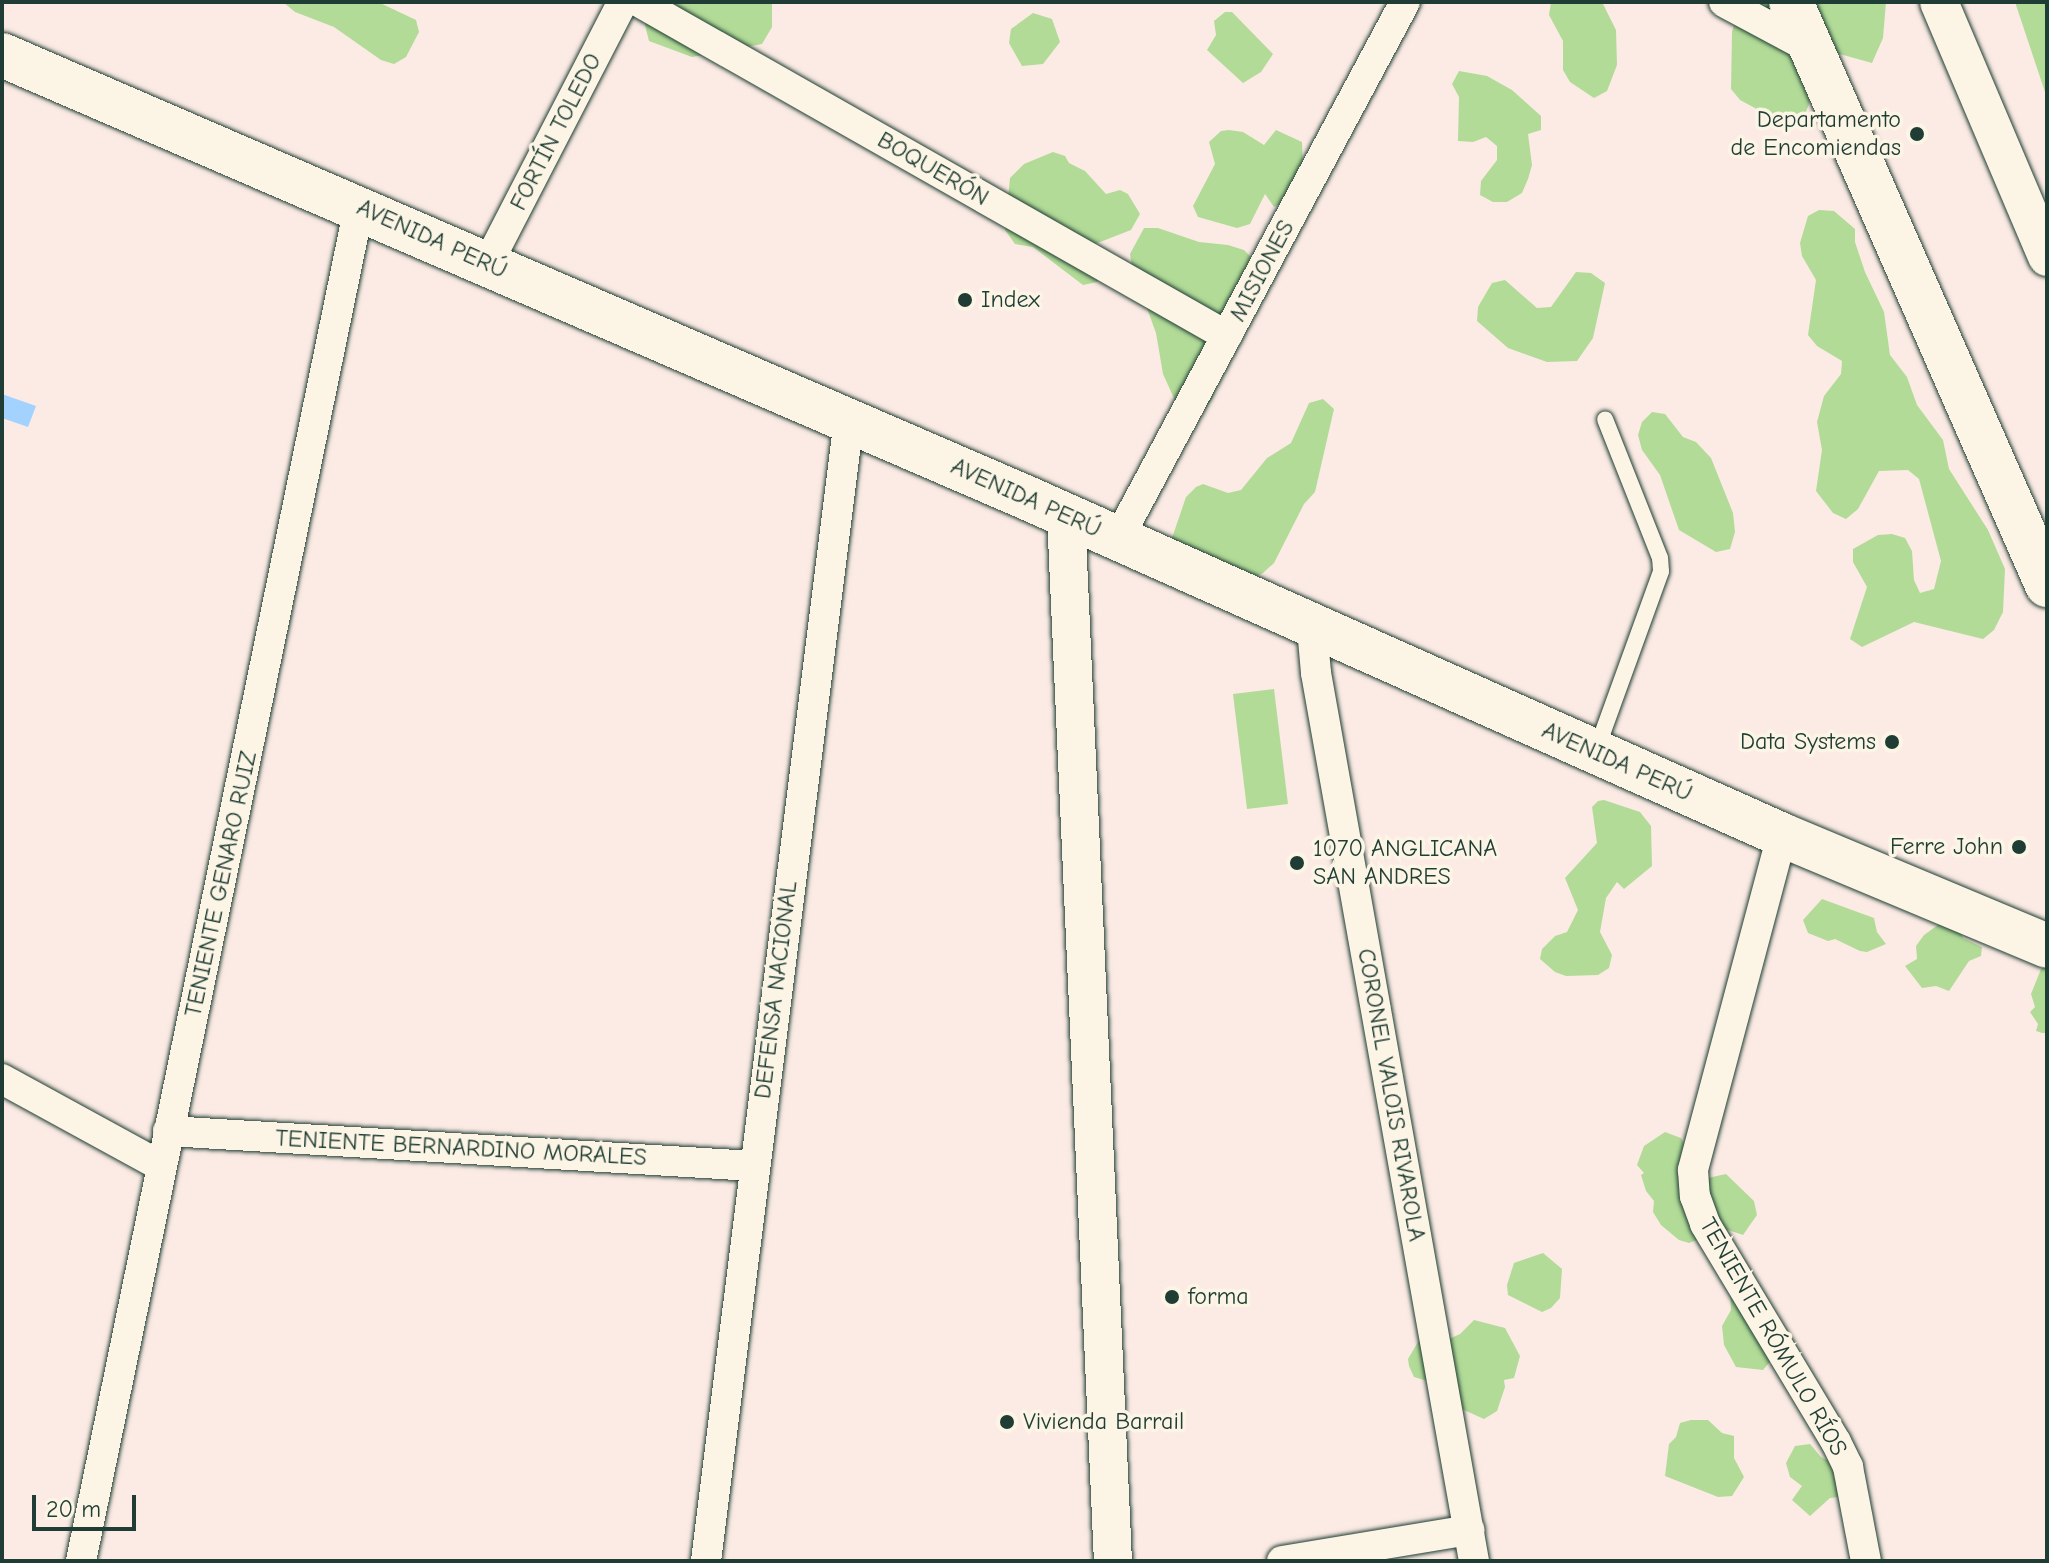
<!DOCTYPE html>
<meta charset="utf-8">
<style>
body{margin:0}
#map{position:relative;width:2049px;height:1563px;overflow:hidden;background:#fbebe4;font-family:"Comic Neue",sans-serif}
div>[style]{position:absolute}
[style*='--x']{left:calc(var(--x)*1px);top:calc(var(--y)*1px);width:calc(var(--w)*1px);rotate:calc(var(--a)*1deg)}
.green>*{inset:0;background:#b2db98}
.water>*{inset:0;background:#a3d2ff}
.roads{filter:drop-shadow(0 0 2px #1f3d34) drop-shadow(0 0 2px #1f3d34)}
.service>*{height:16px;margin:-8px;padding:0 8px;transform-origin:8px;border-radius:8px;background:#fcf5e5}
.minor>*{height:30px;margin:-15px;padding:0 15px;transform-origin:15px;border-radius:15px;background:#fcf5e5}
.tertiary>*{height:38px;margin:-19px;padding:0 19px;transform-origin:19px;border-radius:19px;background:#fcf5e5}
.primary>*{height:44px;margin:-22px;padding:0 22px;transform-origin:22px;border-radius:22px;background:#fcf5e5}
.trunk>*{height:44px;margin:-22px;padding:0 22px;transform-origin:22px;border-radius:22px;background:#fcf5e5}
.dots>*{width:22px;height:22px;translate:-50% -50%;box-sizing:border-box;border:4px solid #fcf5e5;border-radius:50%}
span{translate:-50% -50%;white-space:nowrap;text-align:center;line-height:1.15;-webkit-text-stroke:7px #fcf5e5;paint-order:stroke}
.poi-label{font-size:24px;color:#1f3d34}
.right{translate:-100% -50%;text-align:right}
.left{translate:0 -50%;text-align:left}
.street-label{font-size:24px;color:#1f3d34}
.frame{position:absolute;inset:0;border:4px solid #1f3d34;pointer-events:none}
.scale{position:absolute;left:32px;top:1495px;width:104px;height:36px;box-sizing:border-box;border:4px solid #1f3d34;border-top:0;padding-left:10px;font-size:24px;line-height:28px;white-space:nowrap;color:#1f3d34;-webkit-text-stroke:6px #fcf5e5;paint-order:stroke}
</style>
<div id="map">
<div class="green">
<i style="clip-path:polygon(283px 2px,378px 2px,416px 20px,419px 32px,406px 57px,394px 64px,381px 60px,334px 27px,295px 12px)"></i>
<i style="clip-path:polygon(650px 2px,772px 2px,772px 27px,762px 44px,692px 57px,649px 41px,645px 25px)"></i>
<i style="clip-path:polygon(1551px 2px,1603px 4px,1616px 30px,1617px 65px,1607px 91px,1594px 98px,1570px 82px,1563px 70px,1563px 41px,1549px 15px)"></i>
<i style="clip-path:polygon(1751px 2px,1769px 2px,1784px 10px,1813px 93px,1803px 120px,1790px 127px,1740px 100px,1731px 89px,1732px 32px,1736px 18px)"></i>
<i style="clip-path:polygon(1816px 2px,1886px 2px,1883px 38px,1872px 63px,1829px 51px,1817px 21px)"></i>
<i style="clip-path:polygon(2015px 2px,2047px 2px,2047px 98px)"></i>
<i style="clip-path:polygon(1225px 12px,1232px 12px,1273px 54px,1261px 72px,1243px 83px,1207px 50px,1216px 35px,1214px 21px)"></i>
<i style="clip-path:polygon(1033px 13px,1052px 19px,1060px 42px,1043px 64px,1022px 66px,1009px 43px,1011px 29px)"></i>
<i style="clip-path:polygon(1459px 71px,1487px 76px,1512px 90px,1541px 116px,1541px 130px,1528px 134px,1532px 165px,1528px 179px,1522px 193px,1507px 202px,1493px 202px,1480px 195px,1481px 181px,1497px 160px,1497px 146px,1486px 137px,1473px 142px,1458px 141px,1459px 97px,1452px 84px)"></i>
<i style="clip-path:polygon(1229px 130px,1243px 132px,1264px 145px,1276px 130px,1302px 142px,1303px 171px,1286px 201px,1274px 207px,1265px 194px,1250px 224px,1237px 228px,1198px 217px,1193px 206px,1215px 164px,1209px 142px,1221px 131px)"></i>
<i style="clip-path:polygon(1053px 152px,1065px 156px,1069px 163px,1085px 171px,1106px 194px,1120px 190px,1128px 194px,1140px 214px,1131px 230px,1095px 244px,1103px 273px,1097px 282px,1083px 285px,1033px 247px,1015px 244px,1005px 230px,1010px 178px,1024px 164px)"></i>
<i style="clip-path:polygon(1819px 210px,1834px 211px,1855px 229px,1855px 242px,1865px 272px,1884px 312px,1890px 355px,1907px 377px,1917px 405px,1943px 440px,1949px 469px,1988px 530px,2005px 569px,2003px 612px,1994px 630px,1983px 639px,1914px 622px,1862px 647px,1850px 639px,1867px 587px,1853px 562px,1853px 549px,1878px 535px,1892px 534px,1905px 538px,1912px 551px,1914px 580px,1920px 593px,1934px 589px,1941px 561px,1919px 479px,1908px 470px,1879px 471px,1858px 509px,1846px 519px,1833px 513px,1816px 491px,1822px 450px,1817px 422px,1824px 396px,1841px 374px,1842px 361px,1817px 346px,1808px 335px,1816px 280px,1802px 256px,1800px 243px,1808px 216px)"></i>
<i style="clip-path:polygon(1144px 228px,1158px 228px,1199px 242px,1228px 245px,1244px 250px,1254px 260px,1212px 399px,1193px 426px,1182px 416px,1163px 374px,1156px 333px,1132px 267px,1130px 254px)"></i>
<i style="clip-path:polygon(1576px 272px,1591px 273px,1605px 283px,1593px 338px,1577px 361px,1547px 362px,1508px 348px,1477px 321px,1478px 307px,1492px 283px,1505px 280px,1537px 308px,1551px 307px)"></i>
<i style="clip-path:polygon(1323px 399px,1334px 409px,1315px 492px,1304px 504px,1274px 563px,1263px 573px,1248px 581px,1172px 538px,1186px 497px,1196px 487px,1203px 484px,1228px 493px,1241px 490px,1267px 458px,1291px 443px,1309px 403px)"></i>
<i style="clip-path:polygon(1652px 412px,1665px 414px,1683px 437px,1696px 442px,1711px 458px,1733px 513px,1735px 532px,1730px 549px,1716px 552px,1679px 530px,1660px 475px,1642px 450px,1638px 435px,1642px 422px)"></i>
<i style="clip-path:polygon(1274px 689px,1288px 804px,1247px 809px,1233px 694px)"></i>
<i style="clip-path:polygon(1604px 800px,1640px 812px,1651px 826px,1652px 866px,1624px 889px,1617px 882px,1606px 898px,1600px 932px,1612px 955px,1609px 968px,1598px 975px,1566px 976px,1555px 972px,1540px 959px,1542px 949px,1555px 936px,1567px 932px,1578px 910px,1565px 878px,1597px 843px,1592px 807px,1598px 801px)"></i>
<i style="clip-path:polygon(1822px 899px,1874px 918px,1877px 932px,1886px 944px,1867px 952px,1860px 951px,1835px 939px,1828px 941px,1808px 933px,1803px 920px)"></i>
<i style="clip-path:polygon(1945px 920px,1958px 924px,1963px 938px,1982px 947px,1981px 956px,1969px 961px,1949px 991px,1936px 986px,1922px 988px,1905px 966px,1917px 959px,1916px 946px,1924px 935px)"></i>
<i style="clip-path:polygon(2047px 965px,2047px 1033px,2042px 1033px,2036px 1031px,2038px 1024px,2030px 1012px,2035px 1007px,2031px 994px,2041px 969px)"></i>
<i style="clip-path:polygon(1665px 1132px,1681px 1138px,1703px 1179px,1726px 1174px,1754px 1201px,1757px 1215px,1743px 1235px,1725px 1229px,1689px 1243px,1679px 1240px,1661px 1225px,1653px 1212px,1654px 1201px,1646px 1191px,1641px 1175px,1644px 1173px,1637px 1165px,1644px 1146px)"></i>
<i style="clip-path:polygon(1543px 1253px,1562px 1269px,1560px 1298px,1551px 1308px,1542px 1312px,1508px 1295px,1507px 1285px,1514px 1263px)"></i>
<i style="clip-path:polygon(1730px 1292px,1773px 1358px,1763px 1370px,1736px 1367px,1724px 1345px,1722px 1326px,1731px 1310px)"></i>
<i style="clip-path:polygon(1474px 1320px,1505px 1328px,1520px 1356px,1514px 1378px,1504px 1380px,1505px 1387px,1497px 1411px,1484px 1419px,1464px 1410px,1437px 1384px,1414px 1377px,1409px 1366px,1408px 1359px,1421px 1337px,1449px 1339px,1460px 1334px)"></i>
<i style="clip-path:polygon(1691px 1420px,1708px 1420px,1722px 1433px,1734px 1436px,1734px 1458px,1744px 1477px,1732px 1496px,1718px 1497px,1665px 1476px,1669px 1444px,1676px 1437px,1680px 1423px)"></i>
<i style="clip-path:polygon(1810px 1444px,1821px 1457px,1841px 1467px,1839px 1497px,1830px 1498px,1810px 1516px,1792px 1500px,1802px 1486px,1790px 1477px,1786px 1463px,1795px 1446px)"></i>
</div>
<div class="water">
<i style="clip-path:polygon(2px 394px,36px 406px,28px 427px,2px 418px)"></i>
</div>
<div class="roads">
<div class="service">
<i style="--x:1596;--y:751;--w:191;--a:-70.1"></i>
<i style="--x:1661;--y:571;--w:13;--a:-94"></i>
<i style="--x:1660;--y:558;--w:149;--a:-111.6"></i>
</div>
<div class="minor">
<i style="--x:639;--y:2;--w:676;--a:29.6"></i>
<i style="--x:1724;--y:2;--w:95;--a:28.2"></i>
<i style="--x:488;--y:263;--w:294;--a:-62.7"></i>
<i style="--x:1118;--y:539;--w:609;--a:-61.88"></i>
<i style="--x:1312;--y:628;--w:45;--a:84.9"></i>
<i style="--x:1316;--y:673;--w:902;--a:79.91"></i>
<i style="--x:1782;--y:835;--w:347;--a:104.9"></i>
<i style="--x:1693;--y:1170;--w:26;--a:86"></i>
<i style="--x:1695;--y:1196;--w:30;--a:70"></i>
<i style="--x:1705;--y:1224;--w:254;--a:59"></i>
<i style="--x:1836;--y:1442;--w:28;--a:64"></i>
<i style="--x:1848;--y:1467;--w:96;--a:79.2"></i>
<i style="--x:2;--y:1079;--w:181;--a:28.7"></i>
<i style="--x:168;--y:1131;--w:587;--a:3.42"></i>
<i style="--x:81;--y:1561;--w:1382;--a:-78.4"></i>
<i style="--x:706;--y:1561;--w:1150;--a:-82.86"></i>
<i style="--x:1282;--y:1561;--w:190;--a:-9.4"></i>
</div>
<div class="tertiary">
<i style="--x:1939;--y:2;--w:277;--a:67"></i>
<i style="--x:1066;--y:515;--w:1047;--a:87.43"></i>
</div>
<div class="primary">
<i style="--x:2;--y:55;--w:1124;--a:23.37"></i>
<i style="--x:1034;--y:501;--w:819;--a:24.06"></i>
<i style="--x:1782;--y:835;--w:287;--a:22.7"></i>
</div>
<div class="trunk">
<i style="--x:1791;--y:2;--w:637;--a:66.29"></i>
</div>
</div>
<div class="dots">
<i style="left:1917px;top:134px;background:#1f3d34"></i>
<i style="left:965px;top:300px;background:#1f3d34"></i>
<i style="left:1892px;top:742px;background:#1f3d34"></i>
<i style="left:2019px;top:847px;background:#1f3d34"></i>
<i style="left:1297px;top:863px;background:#1f3d34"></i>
<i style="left:1172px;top:1297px;background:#1f3d34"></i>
<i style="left:1007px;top:1422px;background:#1f3d34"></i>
</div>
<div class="poi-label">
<span class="right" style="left:1901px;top:134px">Departamento<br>de Encomiendas</span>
<span class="left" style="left:981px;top:300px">Index</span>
<span class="right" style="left:1876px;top:742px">Data Systems</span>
<span class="right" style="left:2003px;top:847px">Ferre John</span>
<span class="left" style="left:1313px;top:863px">1070 ANGLICANA<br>SAN ANDRES</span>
<span class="left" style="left:1188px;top:1297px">forma</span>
<span class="left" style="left:1023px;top:1422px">Vivienda Barrail</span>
</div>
<div class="street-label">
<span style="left:556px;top:132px;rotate:-63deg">FORTÍN TOLEDO</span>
<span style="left:933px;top:169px;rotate:30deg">BOQUERÓN</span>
<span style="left:432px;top:239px;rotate:24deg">AVENIDA PERÚ</span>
<span style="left:1262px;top:271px;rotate:-62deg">MISIONES</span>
<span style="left:1026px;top:498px;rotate:24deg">AVENIDA PERÚ</span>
<span style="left:1617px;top:762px;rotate:24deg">AVENIDA PERÚ</span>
<span style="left:221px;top:884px;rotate:-78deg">TENIENTE GENARO RUIZ</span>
<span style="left:776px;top:990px;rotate:-83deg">DEFENSA NACIONAL</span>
<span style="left:1391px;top:1095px;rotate:80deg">CORONEL VALOIS RIVAROLA</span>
<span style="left:461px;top:1148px;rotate:3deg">TENIENTE BERNARDINO MORALES</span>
<span style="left:1773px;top:1337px;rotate:60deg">TENIENTE RÓMULO RÍOS</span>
</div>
<div class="frame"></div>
<div class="scale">20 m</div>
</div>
